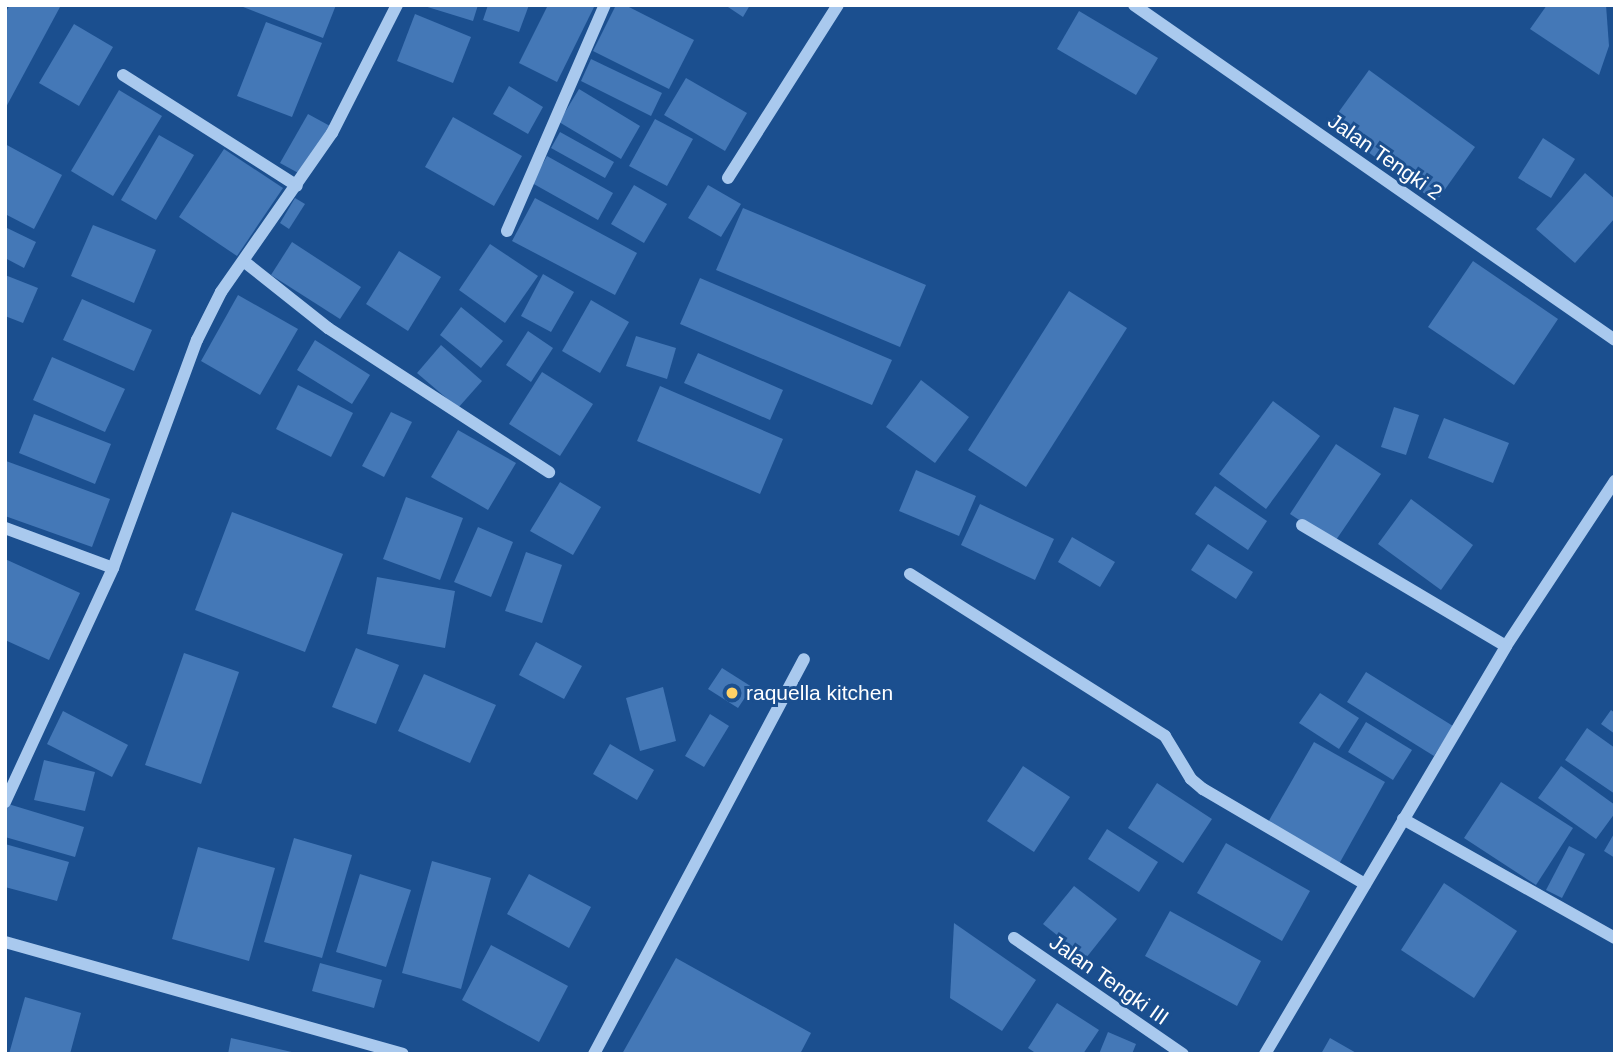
<!DOCTYPE html>
<style>
body{margin:0}
#map{position:relative;width:1620px;height:1059px;overflow:hidden;background:#1b4f8f;font-family:Helvetica,sans-serif}
div>[style]{position:absolute}
[style*='--x']{left:calc(var(--x)*1px);top:calc(var(--y)*1px);width:calc(var(--w)*1px);rotate:calc(var(--a)*1deg)}
.building>*{inset:0;background:#4478b7}
.minor>*{height:12px;margin:-6px;padding:0 6px;transform-origin:6px;border-radius:6px;background:#a9c9ee}
.dots>*{width:19px;height:19px;translate:-50% -50%;box-sizing:border-box;border:4px solid #1b4f8f;border-radius:50%}
span{translate:-50% -50%;white-space:nowrap;text-align:center;line-height:1.15;-webkit-text-stroke:6px #1b4f8f;paint-order:stroke}
.street-label{font-size:21px;color:#fff}
.poi-label{font-size:21px;color:#fff}
.left{translate:0 -50%;text-align:left}
.frame{position:absolute;inset:0;border:7px solid #fff;pointer-events:none}
</style>
<div id="map">
<div class="building">
<i style="clip-path:polygon(10px 5px,60px 7px,5px 109px,5px 13px)"></i>
<i style="clip-path:polygon(238px 5px,336px 5px,323px 38px)"></i>
<i style="clip-path:polygon(421px 5px,478px 5px,473px 21px)"></i>
<i style="clip-path:polygon(488px 5px,529px 5px,519px 32px,483px 20px)"></i>
<i style="clip-path:polygon(548px 5px,595px 5px,557px 82px,519px 63px)"></i>
<i style="clip-path:polygon(616px 5px,625px 5px,694px 40px,669px 89px,593px 51px)"></i>
<i style="clip-path:polygon(725px 5px,750px 5px,743px 17px)"></i>
<i style="clip-path:polygon(1547px 5px,1606px 5px,1609px 46px,1599px 75px,1530px 29px)"></i>
<i style="clip-path:polygon(1079px 11px,1158px 58px,1136px 95px,1057px 49px)"></i>
<i style="clip-path:polygon(415px 14px,471px 37px,453px 83px,397px 61px)"></i>
<i style="clip-path:polygon(266px 22px,322px 43px,292px 117px,237px 96px)"></i>
<i style="clip-path:polygon(74px 24px,113px 47px,79px 106px,39px 83px)"></i>
<i style="clip-path:polygon(591px 59px,662px 93px,651px 116px,581px 81px)"></i>
<i style="clip-path:polygon(1369px 70px,1475px 147px,1436px 202px,1330px 124px)"></i>
<i style="clip-path:polygon(686px 78px,747px 113px,725px 151px,664px 115px)"></i>
<i style="clip-path:polygon(509px 86px,543px 107px,528px 134px,493px 114px)"></i>
<i style="clip-path:polygon(579px 89px,640px 126px,621px 159px,559px 122px)"></i>
<i style="clip-path:polygon(119px 90px,162px 116px,113px 196px,71px 171px)"></i>
<i style="clip-path:polygon(308px 114px,330px 126px,302px 175px,280px 163px)"></i>
<i style="clip-path:polygon(453px 117px,522px 156px,494px 206px,425px 167px)"></i>
<i style="clip-path:polygon(655px 119px,693px 139px,667px 186px,629px 166px)"></i>
<i style="clip-path:polygon(560px 132px,614px 162px,605px 178px,551px 148px)"></i>
<i style="clip-path:polygon(159px 135px,194px 155px,156px 220px,121px 200px)"></i>
<i style="clip-path:polygon(1543px 138px,1575px 159px,1551px 198px,1518px 178px)"></i>
<i style="clip-path:polygon(5px 144px,62px 175px,34px 229px,5px 214px)"></i>
<i style="clip-path:polygon(224px 149px,283px 188px,237px 256px,179px 217px)"></i>
<i style="clip-path:polygon(547px 156px,613px 193px,598px 220px,532px 183px)"></i>
<i style="clip-path:polygon(1585px 173px,1615px 199px,1615px 218px,1575px 263px,1536px 229px)"></i>
<i style="clip-path:polygon(634px 185px,667px 204px,644px 243px,611px 224px)"></i>
<i style="clip-path:polygon(708px 185px,741px 204px,721px 237px,688px 218px)"></i>
<i style="clip-path:polygon(295px 198px,305px 204px,289px 229px,280px 223px)"></i>
<i style="clip-path:polygon(535px 198px,637px 253px,615px 295px,512px 241px)"></i>
<i style="clip-path:polygon(743px 208px,926px 285px,900px 347px,716px 270px)"></i>
<i style="clip-path:polygon(93px 225px,156px 250px,134px 303px,71px 276px)"></i>
<i style="clip-path:polygon(5px 227px,36px 242px,24px 268px,5px 258px)"></i>
<i style="clip-path:polygon(292px 242px,361px 287px,340px 319px,271px 275px)"></i>
<i style="clip-path:polygon(490px 244px,538px 276px,505px 323px,459px 290px)"></i>
<i style="clip-path:polygon(399px 251px,441px 277px,408px 331px,366px 304px)"></i>
<i style="clip-path:polygon(1473px 261px,1558px 319px,1514px 385px,1428px 327px)"></i>
<i style="clip-path:polygon(543px 274px,574px 292px,551px 332px,521px 316px)"></i>
<i style="clip-path:polygon(5px 275px,38px 288px,23px 323px,5px 316px)"></i>
<i style="clip-path:polygon(700px 278px,892px 360px,872px 405px,680px 324px)"></i>
<i style="clip-path:polygon(1069px 291px,1127px 328px,1026px 487px,968px 450px)"></i>
<i style="clip-path:polygon(238px 295px,298px 329px,260px 395px,201px 361px)"></i>
<i style="clip-path:polygon(82px 299px,152px 330px,134px 371px,63px 340px)"></i>
<i style="clip-path:polygon(591px 300px,629px 322px,600px 373px,562px 351px)"></i>
<i style="clip-path:polygon(461px 307px,503px 341px,481px 368px,440px 335px)"></i>
<i style="clip-path:polygon(528px 331px,553px 348px,531px 382px,506px 365px)"></i>
<i style="clip-path:polygon(636px 336px,676px 348px,667px 379px,626px 366px)"></i>
<i style="clip-path:polygon(315px 340px,370px 375px,352px 404px,297px 370px)"></i>
<i style="clip-path:polygon(441px 345px,482px 381px,458px 408px,417px 373px)"></i>
<i style="clip-path:polygon(698px 353px,783px 390px,770px 420px,684px 383px)"></i>
<i style="clip-path:polygon(52px 357px,125px 389px,105px 432px,33px 400px)"></i>
<i style="clip-path:polygon(542px 372px,593px 404px,560px 456px,509px 424px)"></i>
<i style="clip-path:polygon(921px 380px,969px 417px,935px 463px,886px 427px)"></i>
<i style="clip-path:polygon(298px 385px,353px 413px,331px 457px,276px 429px)"></i>
<i style="clip-path:polygon(660px 386px,783px 439px,760px 494px,637px 441px)"></i>
<i style="clip-path:polygon(1273px 401px,1320px 436px,1266px 509px,1219px 474px)"></i>
<i style="clip-path:polygon(1394px 407px,1419px 415px,1406px 455px,1381px 447px)"></i>
<i style="clip-path:polygon(391px 412px,412px 422px,384px 477px,362px 466px)"></i>
<i style="clip-path:polygon(34px 414px,111px 444px,95px 484px,19px 453px)"></i>
<i style="clip-path:polygon(1444px 418px,1509px 443px,1493px 483px,1428px 458px)"></i>
<i style="clip-path:polygon(458px 430px,516px 463px,488px 510px,431px 477px)"></i>
<i style="clip-path:polygon(1336px 444px,1381px 474px,1334px 543px,1290px 514px)"></i>
<i style="clip-path:polygon(6px 461px,110px 499px,92px 547px,5px 516px)"></i>
<i style="clip-path:polygon(916px 470px,976px 496px,959px 536px,899px 511px)"></i>
<i style="clip-path:polygon(560px 482px,601px 507px,573px 555px,530px 531px)"></i>
<i style="clip-path:polygon(1215px 486px,1267px 521px,1248px 550px,1195px 514px)"></i>
<i style="clip-path:polygon(406px 497px,463px 518px,440px 580px,383px 559px)"></i>
<i style="clip-path:polygon(1411px 499px,1473px 545px,1441px 590px,1378px 544px)"></i>
<i style="clip-path:polygon(980px 504px,1054px 539px,1035px 580px,961px 545px)"></i>
<i style="clip-path:polygon(232px 512px,343px 554px,305px 652px,195px 610px)"></i>
<i style="clip-path:polygon(478px 527px,513px 542px,491px 597px,454px 582px)"></i>
<i style="clip-path:polygon(1072px 537px,1115px 562px,1100px 587px,1058px 562px)"></i>
<i style="clip-path:polygon(1208px 544px,1253px 572px,1236px 599px,1191px 570px)"></i>
<i style="clip-path:polygon(526px 552px,562px 565px,542px 623px,505px 611px)"></i>
<i style="clip-path:polygon(5px 559px,80px 593px,49px 660px,5px 640px)"></i>
<i style="clip-path:polygon(377px 577px,455px 591px,445px 648px,367px 634px)"></i>
<i style="clip-path:polygon(536px 642px,582px 666px,564px 699px,519px 675px)"></i>
<i style="clip-path:polygon(356px 648px,399px 665px,376px 724px,332px 707px)"></i>
<i style="clip-path:polygon(184px 653px,239px 672px,201px 784px,145px 765px)"></i>
<i style="clip-path:polygon(722px 668px,752px 687px,738px 708px,708px 689px)"></i>
<i style="clip-path:polygon(1366px 672px,1453px 726px,1434px 756px,1347px 702px)"></i>
<i style="clip-path:polygon(424px 674px,496px 705px,470px 763px,398px 731px)"></i>
<i style="clip-path:polygon(663px 687px,676px 741px,640px 751px,626px 698px)"></i>
<i style="clip-path:polygon(1320px 693px,1359px 718px,1339px 749px,1299px 723px)"></i>
<i style="clip-path:polygon(1611px 710px,1615px 713px,1615px 734px,1601px 724px)"></i>
<i style="clip-path:polygon(63px 711px,128px 745px,112px 777px,47px 744px)"></i>
<i style="clip-path:polygon(710px 714px,729px 726px,704px 767px,685px 756px)"></i>
<i style="clip-path:polygon(1366px 722px,1412px 750px,1393px 780px,1348px 752px)"></i>
<i style="clip-path:polygon(1587px 728px,1615px 748px,1615px 794px,1565px 760px)"></i>
<i style="clip-path:polygon(1314px 742px,1385px 782px,1339px 864px,1267px 824px)"></i>
<i style="clip-path:polygon(610px 744px,654px 770px,637px 800px,593px 774px)"></i>
<i style="clip-path:polygon(44px 760px,95px 772px,85px 811px,34px 800px)"></i>
<i style="clip-path:polygon(1023px 766px,1070px 797px,1034px 852px,987px 821px)"></i>
<i style="clip-path:polygon(1561px 766px,1615px 805px,1615px 813px,1596px 839px,1538px 798px)"></i>
<i style="clip-path:polygon(1501px 782px,1573px 828px,1536px 885px,1464px 838px)"></i>
<i style="clip-path:polygon(1157px 783px,1212px 819px,1183px 863px,1128px 828px)"></i>
<i style="clip-path:polygon(5px 803px,84px 827px,75px 857px,5px 837px)"></i>
<i style="clip-path:polygon(1107px 829px,1158px 862px,1139px 892px,1088px 859px)"></i>
<i style="clip-path:polygon(1615px 832px,1615px 858px,1604px 851px)"></i>
<i style="clip-path:polygon(294px 838px,352px 855px,322px 958px,264px 942px)"></i>
<i style="clip-path:polygon(1226px 843px,1310px 891px,1282px 941px,1197px 893px)"></i>
<i style="clip-path:polygon(5px 844px,69px 862px,57px 901px,5px 887px)"></i>
<i style="clip-path:polygon(1569px 846px,1585px 854px,1562px 898px,1546px 890px)"></i>
<i style="clip-path:polygon(198px 847px,275px 868px,249px 961px,172px 939px)"></i>
<i style="clip-path:polygon(432px 861px,491px 878px,461px 989px,402px 973px)"></i>
<i style="clip-path:polygon(360px 874px,411px 890px,386px 967px,336px 952px)"></i>
<i style="clip-path:polygon(529px 874px,591px 907px,569px 948px,507px 914px)"></i>
<i style="clip-path:polygon(1444px 883px,1517px 931px,1474px 998px,1401px 950px)"></i>
<i style="clip-path:polygon(1074px 886px,1117px 919px,1086px 958px,1043px 924px)"></i>
<i style="clip-path:polygon(1170px 911px,1261px 961px,1237px 1006px,1145px 956px)"></i>
<i style="clip-path:polygon(954px 923px,1036px 980px,1002px 1031px,950px 998px)"></i>
<i style="clip-path:polygon(491px 945px,568px 986px,539px 1042px,462px 1000px)"></i>
<i style="clip-path:polygon(676px 958px,811px 1033px,800px 1054px,622px 1054px)"></i>
<i style="clip-path:polygon(320px 963px,382px 980px,374px 1008px,312px 991px)"></i>
<i style="clip-path:polygon(25px 997px,81px 1013px,70px 1054px,9px 1054px)"></i>
<i style="clip-path:polygon(1057px 1003px,1099px 1030px,1083px 1054px,1037px 1054px,1028px 1048px)"></i>
<i style="clip-path:polygon(1108px 1032px,1136px 1044px,1132px 1054px,1099px 1054px)"></i>
<i style="clip-path:polygon(231px 1038px,296px 1053px,296px 1054px,228px 1054px)"></i>
<i style="clip-path:polygon(1330px 1038px,1358px 1054px,1321px 1054px)"></i>
</div>
<div class="minor">
<i style="--x:1134;--y:5;--w:586;--a:34.86"></i>
<i style="--x:123;--y:75;--w:206;--a:32.5"></i>
<i style="--x:728;--y:178;--w:205;--a:-57.6"></i>
<i style="--x:507;--y:231;--w:246;--a:-66.6"></i>
<i style="--x:246;--y:263;--w:105;--a:38.4"></i>
<i style="--x:328;--y:328;--w:264;--a:33.1"></i>
<i style="--x:1302;--y:525;--w:237;--a:30.7"></i>
<i style="--x:5;--y:528;--w:115;--a:20.3"></i>
<i style="--x:910;--y:574;--w:302;--a:32.4"></i>
<i style="--x:1165;--y:736;--w:50;--a:58.8"></i>
<i style="--x:1191;--y:779;--w:16;--a:40"></i>
<i style="--x:1203;--y:789;--w:188;--a:30.4"></i>
<i style="--x:5;--y:802;--w:258;--a:-65.2"></i>
<i style="--x:113;--y:568;--w:243;--a:-69.8"></i>
<i style="--x:197;--y:340;--w:54;--a:-63.4"></i>
<i style="--x:221;--y:292;--w:194;--a:-55.1"></i>
<i style="--x:332;--y:133;--w:144;--a:-63.1"></i>
<i style="--x:1403;--y:819;--w:243;--a:29.3"></i>
<i style="--x:1014;--y:938;--w:205;--a:34.5"></i>
<i style="--x:5;--y:942;--w:413;--a:15.7"></i>
<i style="--x:594;--y:1054;--w:447;--a:-62"></i>
<i style="--x:1265;--y:1054;--w:474;--a:-59.4"></i>
<i style="--x:1506;--y:646;--w:198;--a:-56.6"></i>
</div>
<div class="dots">
<i style="left:732px;top:693px;background:#ffd166"></i>
</div>
<div class="street-label">
<span style="left:1385px;top:157px;rotate:35deg">Jalan Tengki 2</span>
<span style="left:1109px;top:980px;rotate:35deg">Jalan Tengki III</span>
</div>
<div class="poi-label">
<span class="left" style="left:746px;top:693px">raquella kitchen</span>
</div>
<div class="frame"></div>
</div>
